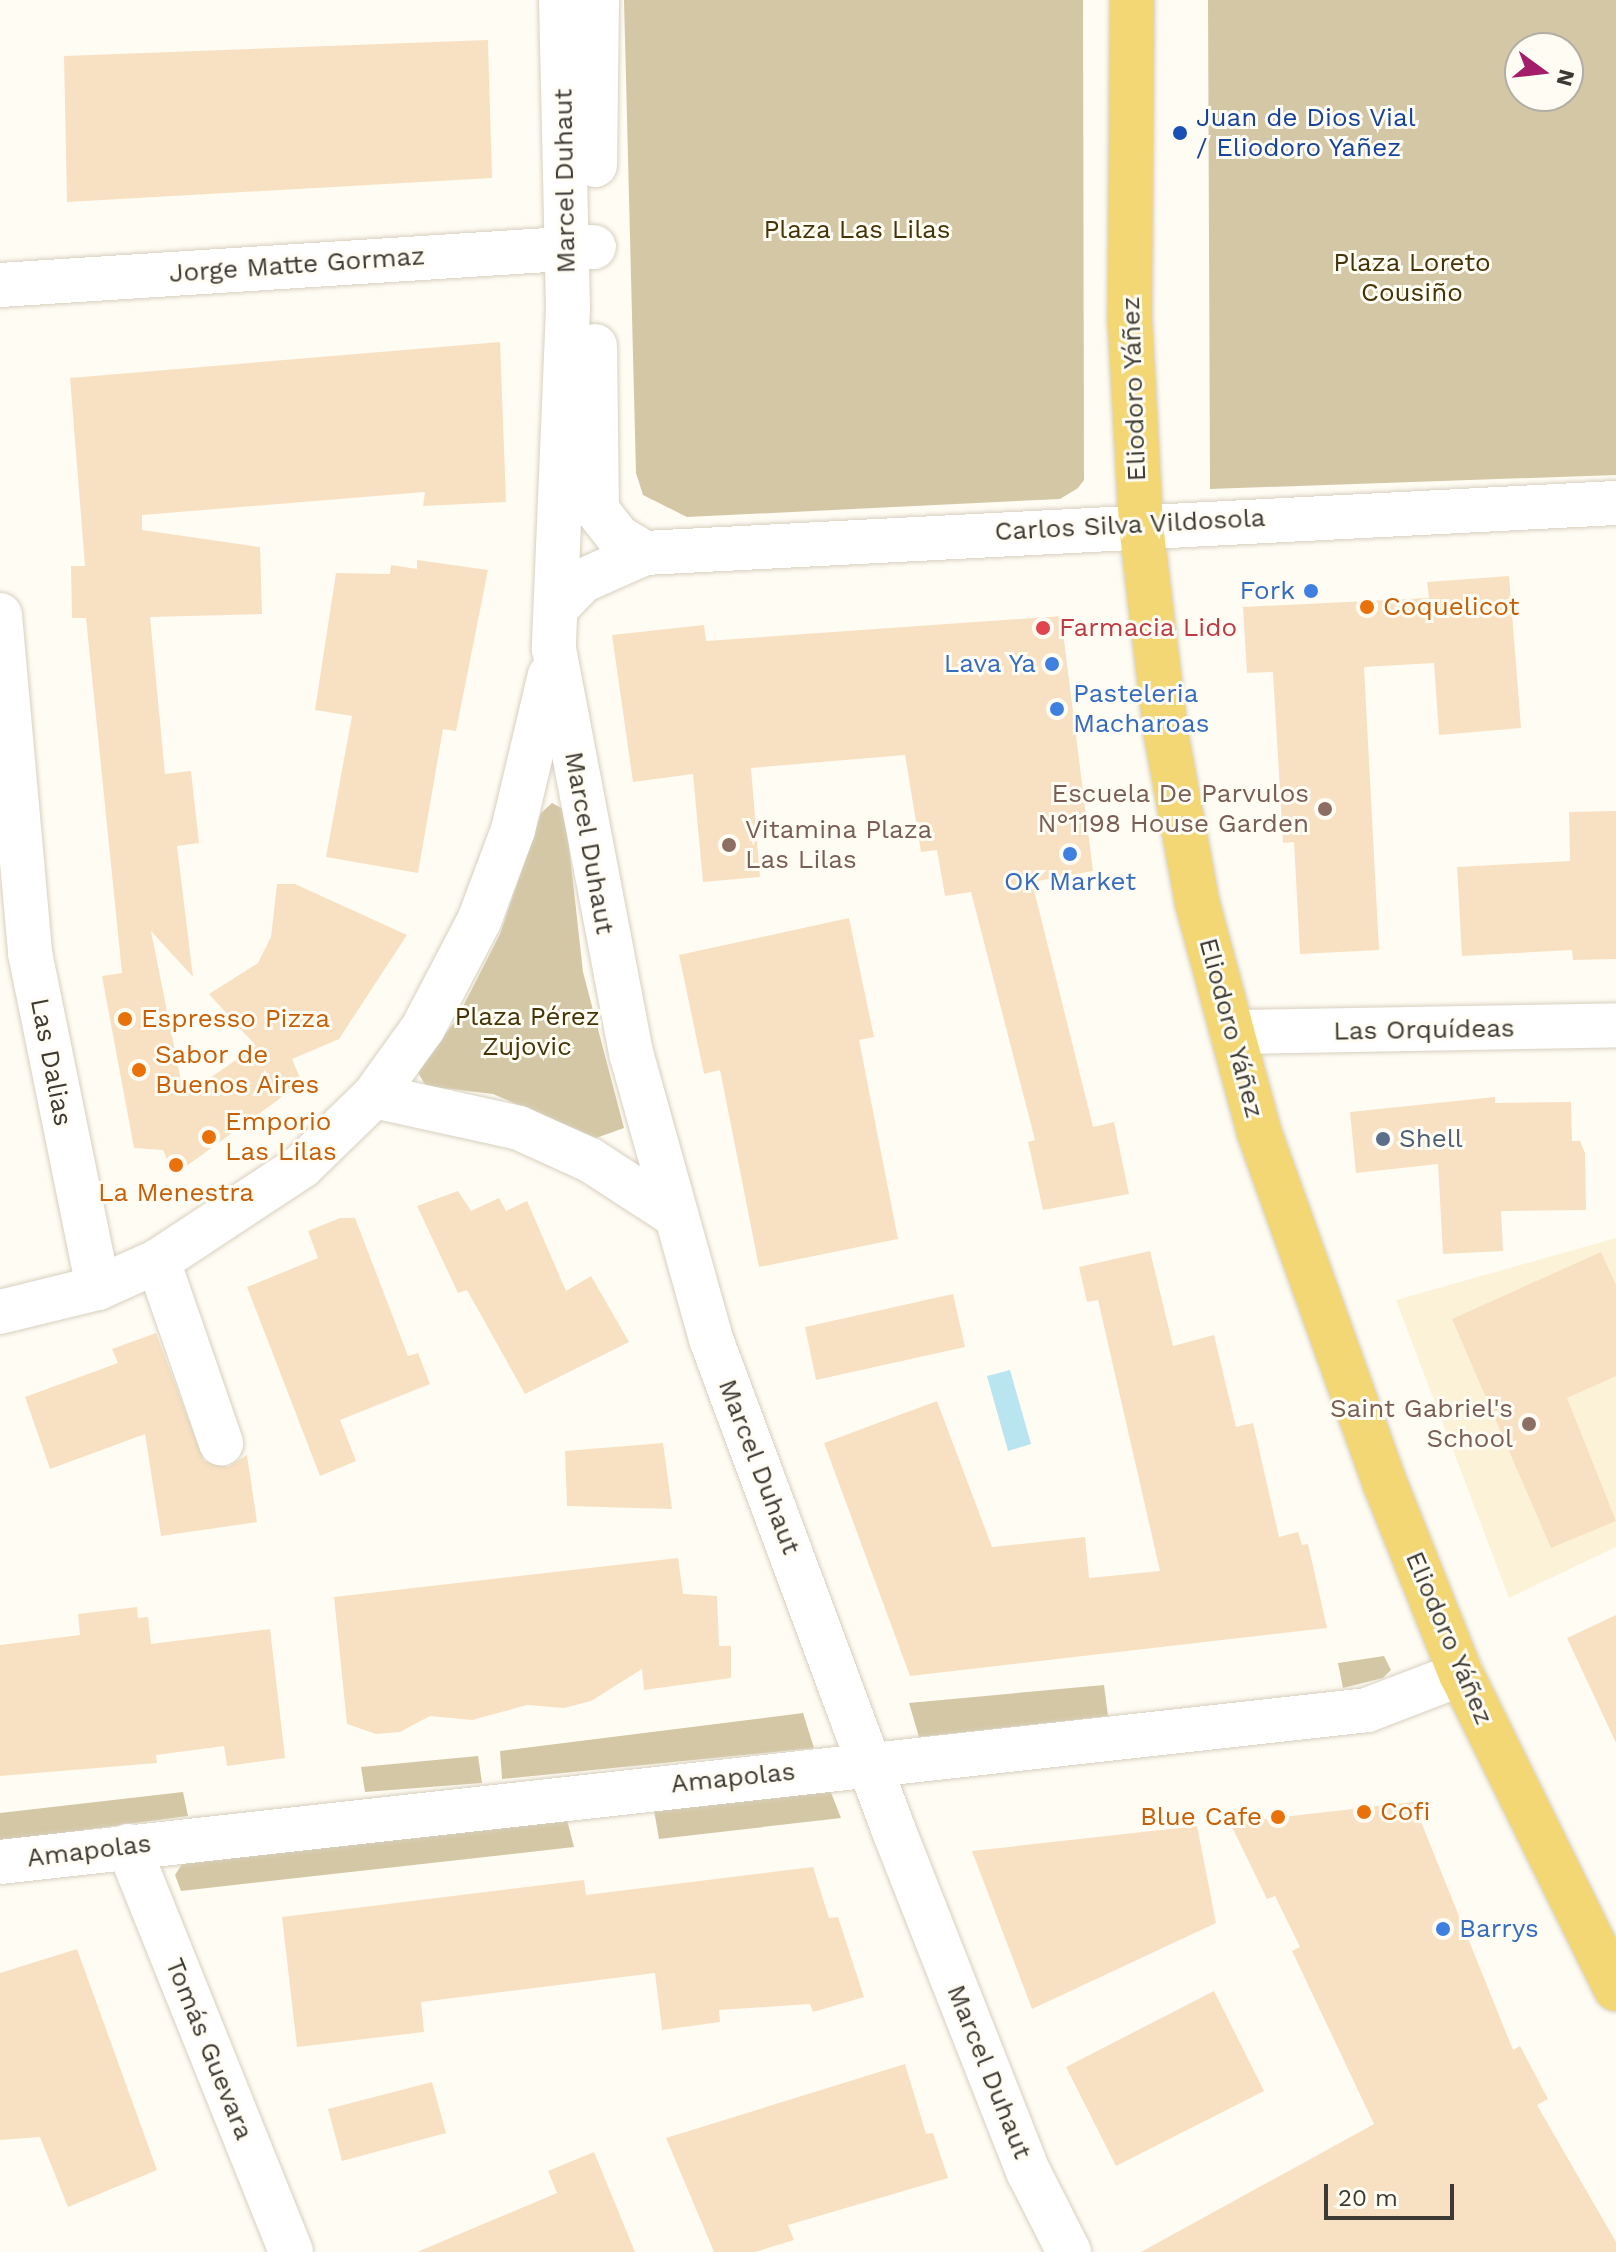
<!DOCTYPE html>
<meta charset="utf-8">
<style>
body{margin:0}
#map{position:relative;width:1616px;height:2252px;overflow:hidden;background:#fffcf4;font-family:"Work Sans",sans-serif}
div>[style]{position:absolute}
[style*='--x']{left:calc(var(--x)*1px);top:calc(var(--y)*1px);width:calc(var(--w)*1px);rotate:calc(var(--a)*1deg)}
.built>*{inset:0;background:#fcf2d8}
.green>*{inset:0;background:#d4c7a5}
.water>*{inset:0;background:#b9e5f0}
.building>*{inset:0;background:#f8e1c2}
.roads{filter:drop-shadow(0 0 2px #d7d0be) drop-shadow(0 0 2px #d7d0be)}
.minor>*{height:44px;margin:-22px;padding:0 22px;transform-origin:22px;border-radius:22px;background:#fff}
.major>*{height:44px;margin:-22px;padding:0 22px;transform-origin:22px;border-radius:22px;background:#f4d775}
.dots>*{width:22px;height:22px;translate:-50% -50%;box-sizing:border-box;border:4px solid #fffcf4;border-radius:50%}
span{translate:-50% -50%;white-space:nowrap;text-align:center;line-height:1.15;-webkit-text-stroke:6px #fffcf4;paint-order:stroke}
.transit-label{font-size:26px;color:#164399}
.left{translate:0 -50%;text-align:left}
.street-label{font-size:26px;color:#3c3a32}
.park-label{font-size:26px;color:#433306}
.shop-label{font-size:26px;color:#366cbe}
.right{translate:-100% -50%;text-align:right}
.food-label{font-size:26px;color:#c56008}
.health-label{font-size:26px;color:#be3a42}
.education-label{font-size:26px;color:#785e54}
.service-label{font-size:26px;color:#4e5e75}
.north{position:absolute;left:1504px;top:32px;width:80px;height:80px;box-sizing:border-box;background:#fffcf4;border:2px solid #b1aea6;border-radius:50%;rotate:105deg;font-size:22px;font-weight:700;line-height:32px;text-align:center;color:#3c3a32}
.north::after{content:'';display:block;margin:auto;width:28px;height:36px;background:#a41d68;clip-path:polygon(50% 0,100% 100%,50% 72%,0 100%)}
.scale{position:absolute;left:1324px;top:2184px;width:130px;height:36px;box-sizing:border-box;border:4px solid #3c3a32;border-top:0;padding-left:10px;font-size:24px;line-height:28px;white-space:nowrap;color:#3c3a32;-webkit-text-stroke:6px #fffcf4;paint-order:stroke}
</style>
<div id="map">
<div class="built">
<i style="clip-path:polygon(1616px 1238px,1616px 1547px,1509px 1598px,1396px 1300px)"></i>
</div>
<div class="green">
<i style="clip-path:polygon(624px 0,1083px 0,1084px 480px,1078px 488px,1060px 499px,687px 517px,643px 495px,636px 473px)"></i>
<i style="clip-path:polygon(evenodd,1208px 0,1616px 0,1616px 475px,1210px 489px,1208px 0,1520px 48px,1568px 48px,1568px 96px,1520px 96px,1520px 48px)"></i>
<i style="clip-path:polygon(552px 803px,565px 810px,583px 972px,624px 1128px,596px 1138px,493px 1094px,426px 1086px,417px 1071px,456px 1020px,500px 934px,541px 813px)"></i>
<i style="clip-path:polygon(1384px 1656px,1391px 1670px,1383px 1678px,1343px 1688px,1338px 1663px)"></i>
<i style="clip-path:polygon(1104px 1685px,1108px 1716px,919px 1737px,909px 1703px)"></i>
<i style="clip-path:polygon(803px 1713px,814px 1748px,502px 1779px,500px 1751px)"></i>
<i style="clip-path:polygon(478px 1756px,482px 1783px,365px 1792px,361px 1767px)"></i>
<i style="clip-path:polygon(830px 1790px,841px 1818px,659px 1839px,654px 1810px)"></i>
<i style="clip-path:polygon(183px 1792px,188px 1816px,0 1841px,0 1813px)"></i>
<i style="clip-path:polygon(567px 1820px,574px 1847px,181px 1891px,175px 1875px,182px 1864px)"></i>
</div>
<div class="water">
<i style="clip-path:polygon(1010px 1370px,1031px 1444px,1008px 1451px,987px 1376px)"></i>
</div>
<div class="building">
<i style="clip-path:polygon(488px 40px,492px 178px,67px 202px,64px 56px)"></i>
<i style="clip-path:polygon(500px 342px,506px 502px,423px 506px,425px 492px,142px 515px,142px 530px,260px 547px,262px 614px,150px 617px,165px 774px,191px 771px,199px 843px,177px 846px,193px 977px,151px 931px,184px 1096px,256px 1046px,209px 994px,258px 963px,271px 937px,277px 884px,295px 884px,407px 935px,339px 1039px,292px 1059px,300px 1078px,278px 1100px,174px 1175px,163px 1150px,134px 1148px,102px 976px,122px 973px,86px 618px,72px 618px,71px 566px,85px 566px,70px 378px)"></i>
<i style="clip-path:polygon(417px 560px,488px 570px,456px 731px,443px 729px,418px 873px,326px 857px,352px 716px,315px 710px,336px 573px,390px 574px,391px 565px,417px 569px)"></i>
<i style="clip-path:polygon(1509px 576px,1521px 728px,1439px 735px,1434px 663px,1364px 667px,1379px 950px,1300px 954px,1294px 842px,1283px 843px,1273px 672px,1247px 673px,1243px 607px,1429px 598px,1427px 582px)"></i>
<i style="clip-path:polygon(1061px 616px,1093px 871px,1032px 882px,1093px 1127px,1114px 1122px,1129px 1194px,1043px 1210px,1028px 1142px,1035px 1140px,971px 892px,945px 896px,937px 850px,921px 852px,905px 755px,751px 768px,760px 877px,703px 882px,693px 774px,633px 782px,612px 635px,704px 625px,706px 641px)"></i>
<i style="clip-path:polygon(1616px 811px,1616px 959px,1573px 960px,1572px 950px,1462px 956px,1457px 867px,1570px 861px,1569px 812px)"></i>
<i style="clip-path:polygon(849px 918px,874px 1037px,859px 1040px,898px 1239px,759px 1267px,720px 1070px,704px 1074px,679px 955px)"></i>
<i style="clip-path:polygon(1495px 1097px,1495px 1103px,1571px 1102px,1572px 1141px,1580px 1141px,1585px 1153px,1586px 1210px,1501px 1211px,1503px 1251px,1443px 1254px,1438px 1164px,1356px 1173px,1350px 1112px)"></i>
<i style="clip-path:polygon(458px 1191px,471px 1211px,499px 1198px,506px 1211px,527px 1201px,566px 1291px,591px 1276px,629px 1342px,525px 1394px,467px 1290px,458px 1293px,417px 1206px)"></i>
<i style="clip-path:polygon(340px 1218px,355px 1218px,408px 1356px,418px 1353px,430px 1384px,340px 1420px,356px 1461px,320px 1476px,247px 1287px,318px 1258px,308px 1231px)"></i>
<i style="clip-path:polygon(1150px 1251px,1173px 1346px,1214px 1335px,1236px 1427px,1253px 1423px,1279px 1537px,1298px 1532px,1302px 1545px,1308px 1544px,1327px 1628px,910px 1676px,824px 1443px,937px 1401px,992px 1547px,1085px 1537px,1089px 1578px,1160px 1571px,1098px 1300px,1087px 1302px,1079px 1267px)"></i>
<i style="clip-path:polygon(1601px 1252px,1616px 1285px,1616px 1376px,1567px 1398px,1616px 1521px,1551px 1548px,1452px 1319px)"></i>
<i style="clip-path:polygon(953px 1294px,965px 1347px,816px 1380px,805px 1327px)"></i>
<i style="clip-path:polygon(156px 1333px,204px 1461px,228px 1467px,247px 1455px,257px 1522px,161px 1536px,145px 1434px,50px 1469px,25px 1397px,118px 1363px,112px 1349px)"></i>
<i style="clip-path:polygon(663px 1443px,672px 1509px,567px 1506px,565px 1451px)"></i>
<i style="clip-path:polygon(678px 1558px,683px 1594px,717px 1596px,719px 1646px,731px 1646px,731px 1678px,644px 1690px,642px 1669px,591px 1701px,564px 1708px,527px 1705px,472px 1720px,430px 1716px,400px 1732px,376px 1734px,347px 1724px,334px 1597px)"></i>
<i style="clip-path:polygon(137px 1607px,138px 1618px,148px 1617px,151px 1644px,270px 1629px,285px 1758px,227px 1766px,224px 1746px,156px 1755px,157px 1763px,0 1776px,0 1645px,80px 1635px,78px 1614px)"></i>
<i style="clip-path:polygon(1616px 1615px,1616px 1743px,1567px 1638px)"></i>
<i style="clip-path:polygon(1413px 1802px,1513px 2050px,1520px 2046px,1548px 2099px,1537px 2105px,1616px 2242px,1616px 2252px,1141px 2252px,1374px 2124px,1292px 1951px,1300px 1947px,1275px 1896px,1267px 1899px,1230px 1823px)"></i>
<i style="clip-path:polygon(1197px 1826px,1216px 1923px,1032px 2009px,972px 1851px)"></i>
<i style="clip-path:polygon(813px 1867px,829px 1918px,838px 1917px,864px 1997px,813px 2012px,810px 2004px,719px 2010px,720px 2022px,662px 2030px,655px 1973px,421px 2002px,424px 2032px,297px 2047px,282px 1917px,584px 1880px,586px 1895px)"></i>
<i style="clip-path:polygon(77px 1949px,157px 2170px,68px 2207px,40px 2137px,0 2140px,0 1973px)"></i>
<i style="clip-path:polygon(1214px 1991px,1264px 2091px,1116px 2166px,1066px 2067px)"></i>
<i style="clip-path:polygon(905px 2064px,926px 2134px,933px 2133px,948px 2178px,788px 2225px,794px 2240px,755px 2252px,714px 2252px,666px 2138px)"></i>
<i style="clip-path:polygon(432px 2082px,446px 2133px,342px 2161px,328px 2109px)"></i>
<i style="clip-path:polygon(594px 2152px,635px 2252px,417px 2252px,557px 2193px,548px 2171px)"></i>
</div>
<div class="roads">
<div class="minor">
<i style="--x:561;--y:0;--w:308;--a:88.7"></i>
<i style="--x:568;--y:308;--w:341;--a:92.4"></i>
<i style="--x:554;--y:649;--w:414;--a:79.2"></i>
<i style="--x:632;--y:1056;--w:294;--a:74.4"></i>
<i style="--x:711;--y:1339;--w:525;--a:69.6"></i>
<i style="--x:894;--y:1831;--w:368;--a:68.5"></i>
<i style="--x:1029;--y:2173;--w:89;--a:63.1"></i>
<i style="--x:595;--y:165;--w:165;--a:-89.3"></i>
<i style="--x:0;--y:285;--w:595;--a:-3.66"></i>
<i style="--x:595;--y:346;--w:164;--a:89.3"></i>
<i style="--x:597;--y:510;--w:34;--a:52"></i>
<i style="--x:618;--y:537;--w:31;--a:31"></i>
<i style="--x:558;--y:606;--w:35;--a:-46"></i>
<i style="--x:582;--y:581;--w:69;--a:-24"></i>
<i style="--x:645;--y:553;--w:972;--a:-2.95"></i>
<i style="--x:0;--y:615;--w:339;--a:84.9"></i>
<i style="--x:30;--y:953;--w:342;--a:78.5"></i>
<i style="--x:1232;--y:1032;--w:384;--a:-1"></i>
<i style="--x:374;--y:1096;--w:148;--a:12.4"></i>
<i style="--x:519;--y:1128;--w:78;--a:24.3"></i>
<i style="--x:590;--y:1160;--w:99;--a:33"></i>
<i style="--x:158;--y:1261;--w:193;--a:70.9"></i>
<i style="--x:0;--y:1312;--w:101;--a:-13.8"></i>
<i style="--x:98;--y:1288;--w:66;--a:-24.2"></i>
<i style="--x:158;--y:1261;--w:173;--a:-33.4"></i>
<i style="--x:302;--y:1166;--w:100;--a:-44.2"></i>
<i style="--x:374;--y:1096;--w:84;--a:-54.2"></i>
<i style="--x:423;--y:1028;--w:121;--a:-62.4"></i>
<i style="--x:479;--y:921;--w:97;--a:-69.5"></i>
<i style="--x:513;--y:830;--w:159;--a:-76.6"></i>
<i style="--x:128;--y:1846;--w:437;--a:68.1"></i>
<i style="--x:0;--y:1862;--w:1375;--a:-6.34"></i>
<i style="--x:1367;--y:1710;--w:101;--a:-21"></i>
</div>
<div class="major">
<i style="--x:1132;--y:0;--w:322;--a:90.4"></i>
<i style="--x:1130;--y:322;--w:203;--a:86.9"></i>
<i style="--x:1141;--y:525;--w:210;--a:83.2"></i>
<i style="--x:1166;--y:734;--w:171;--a:79.5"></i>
<i style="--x:1197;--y:902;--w:238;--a:74.9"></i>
<i style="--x:1259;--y:1132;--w:376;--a:70.3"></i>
<i style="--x:1386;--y:1486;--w:202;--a:68.3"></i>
<i style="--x:1461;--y:1674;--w:351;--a:63.8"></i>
</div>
</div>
<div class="dots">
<i style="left:1180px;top:133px;background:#1a4fb4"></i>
<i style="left:1311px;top:591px;background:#3f7fe0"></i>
<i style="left:1367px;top:607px;background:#e8710a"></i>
<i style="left:1043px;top:628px;background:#e0444e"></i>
<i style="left:1052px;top:664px;background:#3f7fe0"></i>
<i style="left:1057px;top:709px;background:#3f7fe0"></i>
<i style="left:1325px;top:809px;background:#8d6e63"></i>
<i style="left:729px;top:845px;background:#8d6e63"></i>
<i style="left:1070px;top:854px;background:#3f7fe0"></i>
<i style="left:125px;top:1019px;background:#e8710a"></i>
<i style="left:139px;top:1070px;background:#e8710a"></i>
<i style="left:209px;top:1137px;background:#e8710a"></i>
<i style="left:1383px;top:1139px;background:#5c6f8a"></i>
<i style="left:176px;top:1165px;background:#e8710a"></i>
<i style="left:1529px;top:1424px;background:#8d6e63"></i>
<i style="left:1364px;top:1812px;background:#e8710a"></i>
<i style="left:1278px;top:1817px;background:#e8710a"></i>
<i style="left:1443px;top:1929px;background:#3f7fe0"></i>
</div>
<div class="transit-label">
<span class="left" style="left:1196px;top:133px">Juan de Dios Vial<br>/ Eliodoro Yañez</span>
</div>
<div class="street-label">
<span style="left:565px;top:181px;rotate:-91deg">Marcel Duhaut</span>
<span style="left:297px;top:265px;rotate:-4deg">Jorge Matte Gormaz</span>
<span style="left:1134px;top:389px;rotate:-92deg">Eliodoro Yáñez</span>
<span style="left:1130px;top:525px;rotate:-3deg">Carlos Silva Vildosola</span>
<span style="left:589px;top:843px;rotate:80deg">Marcel Duhaut</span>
<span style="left:1231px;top:1028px;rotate:75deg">Eliodoro Yáñez</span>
<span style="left:1424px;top:1030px;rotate:-1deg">Las Orquídeas</span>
<span style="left:51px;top:1062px;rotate:79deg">Las Dalias</span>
<span style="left:759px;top:1467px;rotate:69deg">Marcel Duhaut</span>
<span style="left:1449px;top:1638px;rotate:67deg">Eliodoro Yáñez</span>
<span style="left:733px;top:1778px;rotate:-6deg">Amapolas</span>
<span style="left:89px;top:1851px;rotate:-7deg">Amapolas</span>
<span style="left:209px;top:2049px;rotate:68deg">Tomás Guevara</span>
<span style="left:989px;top:2072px;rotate:68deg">Marcel Duhaut</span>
</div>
<div class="park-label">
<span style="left:857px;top:230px">Plaza Las Lilas</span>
<span style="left:1412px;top:278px">Plaza Loreto<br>Cousiño</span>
<span style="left:527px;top:1032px">Plaza Pérez<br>Zujovic</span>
</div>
<div class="shop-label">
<span class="right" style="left:1295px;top:591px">Fork</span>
<span class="right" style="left:1036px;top:664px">Lava Ya</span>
<span class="left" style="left:1073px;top:709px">Pasteleria<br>Macharoas</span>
<span style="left:1070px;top:882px">OK Market</span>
<span class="left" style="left:1459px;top:1929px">Barrys</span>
</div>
<div class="food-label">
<span class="left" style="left:1383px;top:607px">Coquelicot</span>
<span class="left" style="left:141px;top:1019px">Espresso Pizza</span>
<span class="left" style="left:155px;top:1070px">Sabor de<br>Buenos Aires</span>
<span class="left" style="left:225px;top:1137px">Emporio<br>Las Lilas</span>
<span style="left:176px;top:1193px">La Menestra</span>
<span class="left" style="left:1380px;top:1812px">Cofi</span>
<span class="right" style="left:1262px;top:1817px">Blue Cafe</span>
</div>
<div class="health-label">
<span class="left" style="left:1059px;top:628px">Farmacia Lido</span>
</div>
<div class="education-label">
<span class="right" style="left:1309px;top:809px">Escuela De Parvulos<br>N°1198 House Garden</span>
<span class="left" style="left:745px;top:845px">Vitamina Plaza<br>Las Lilas</span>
<span class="right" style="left:1513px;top:1424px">Saint Gabriel's<br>School</span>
</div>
<div class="service-label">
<span class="left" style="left:1399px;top:1139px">Shell</span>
</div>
<div class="north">N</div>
<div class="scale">20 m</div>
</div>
